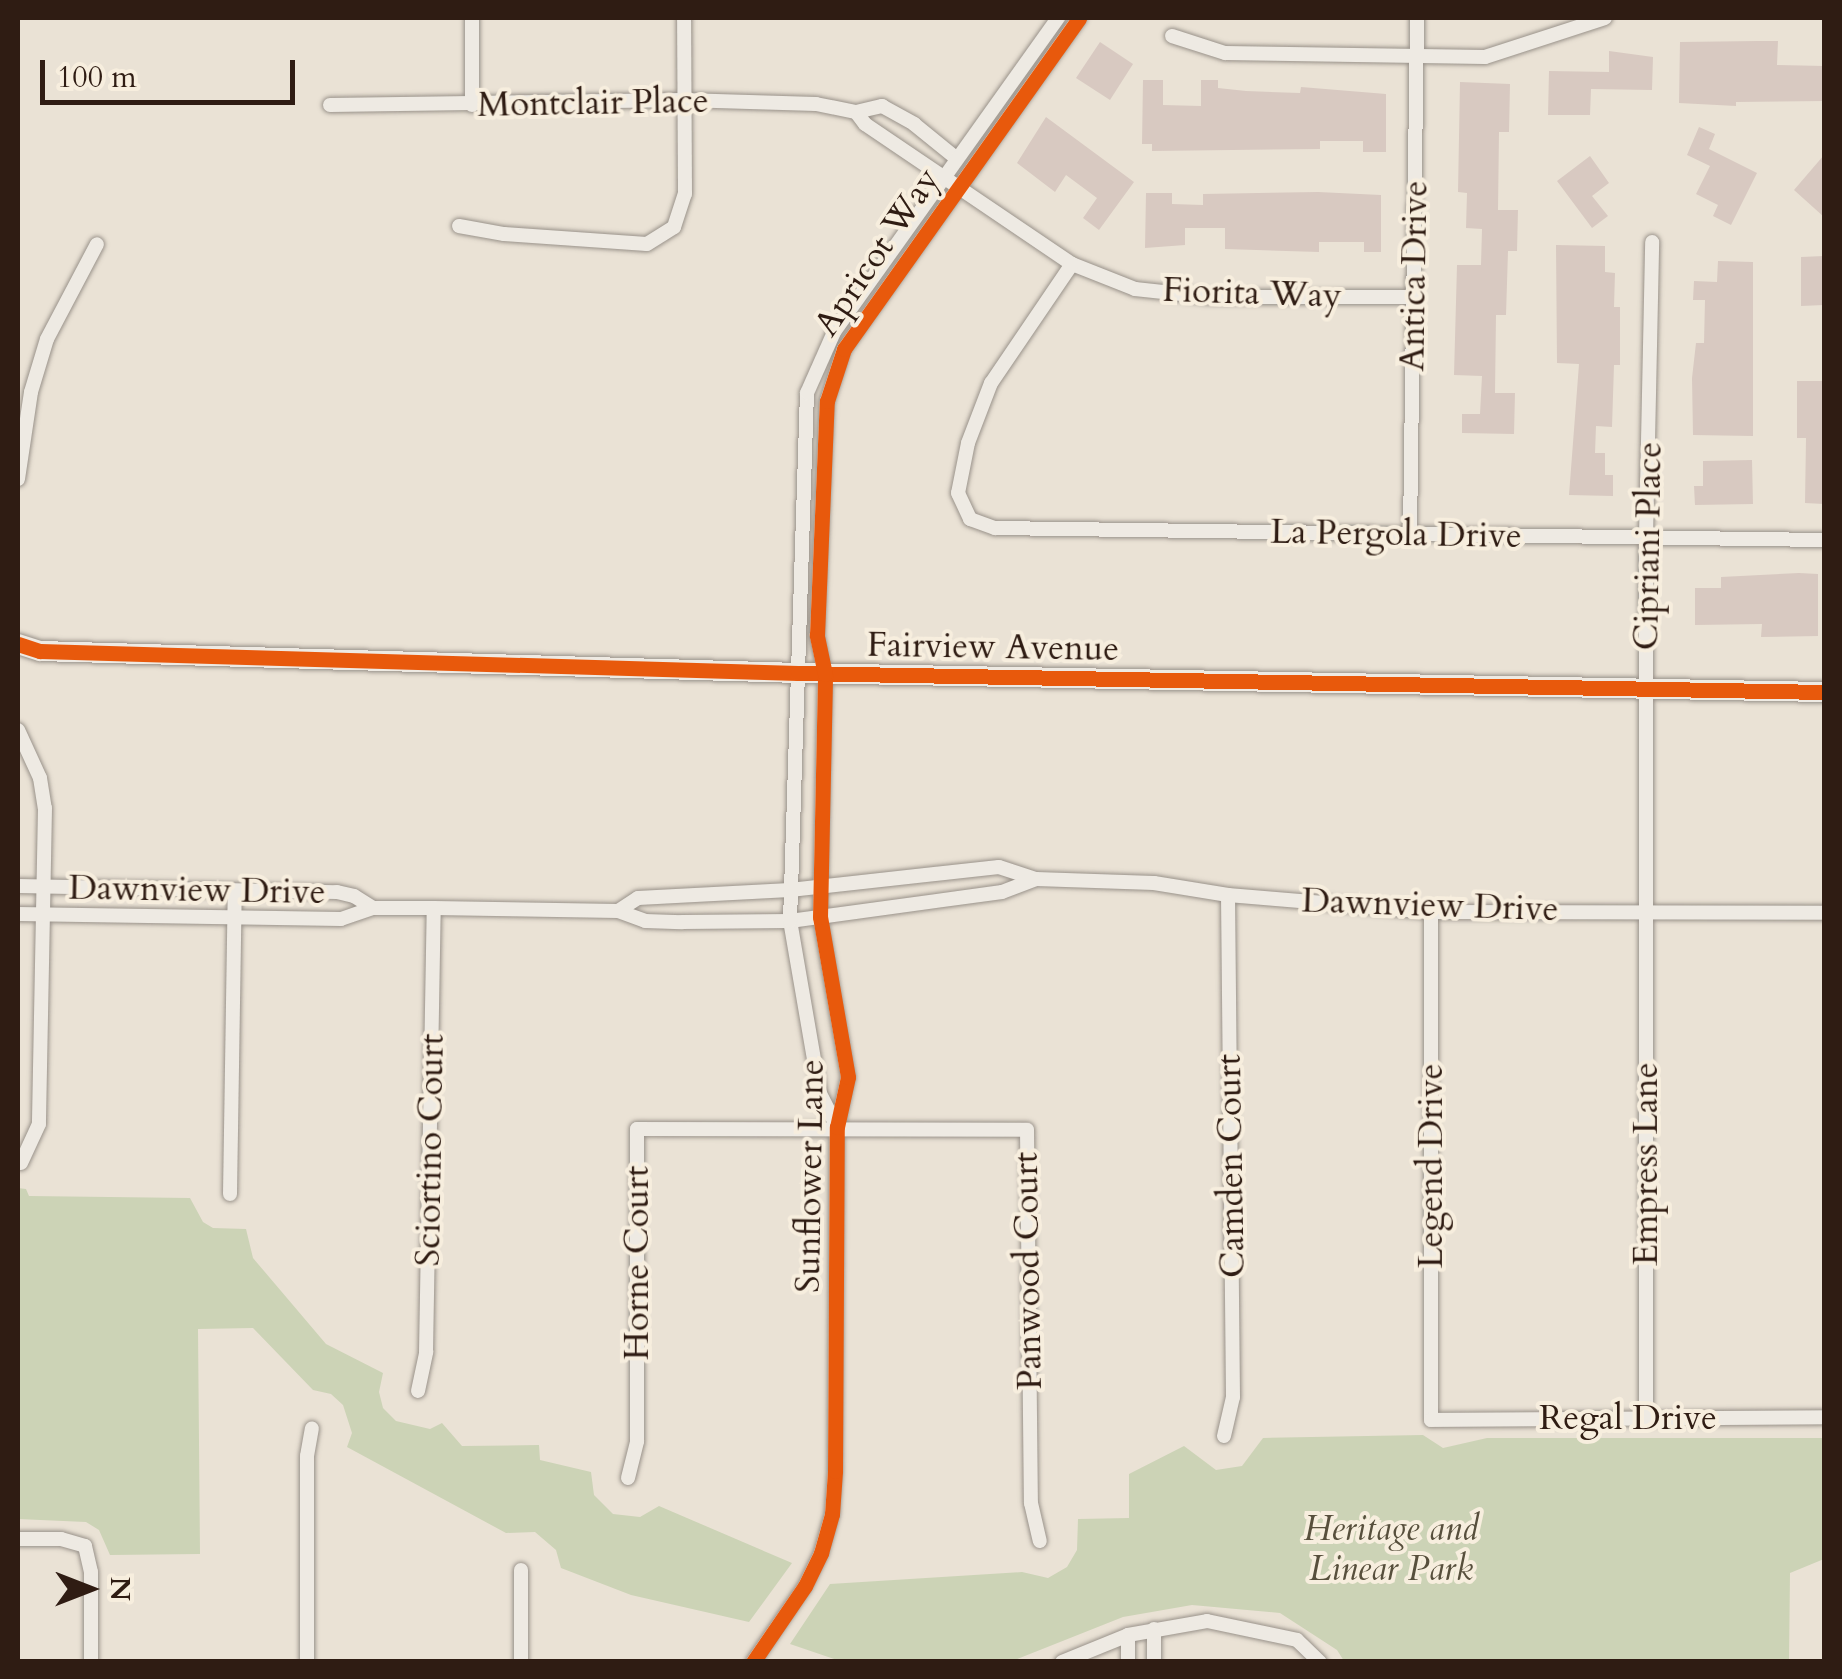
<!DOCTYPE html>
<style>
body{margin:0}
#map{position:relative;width:1842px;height:1679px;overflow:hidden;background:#eae2d5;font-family:Cardo,serif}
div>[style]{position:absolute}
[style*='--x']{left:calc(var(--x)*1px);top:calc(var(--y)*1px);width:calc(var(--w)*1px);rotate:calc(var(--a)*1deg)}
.green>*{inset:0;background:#ccd3b6}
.building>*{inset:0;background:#d8c9c1}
.roads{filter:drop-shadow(0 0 2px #99928a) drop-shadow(0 0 2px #99928a)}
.street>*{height:14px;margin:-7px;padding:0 7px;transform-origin:7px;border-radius:7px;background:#eeeae3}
.secondary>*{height:20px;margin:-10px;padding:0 10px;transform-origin:10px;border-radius:10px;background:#eeeae3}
.cycleway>*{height:15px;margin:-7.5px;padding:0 7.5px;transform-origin:7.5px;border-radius:7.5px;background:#e8590c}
span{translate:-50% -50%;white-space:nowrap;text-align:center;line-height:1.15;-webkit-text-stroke:8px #f7eede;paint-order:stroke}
.street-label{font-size:35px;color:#2f1c13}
.park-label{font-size:35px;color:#574f3c;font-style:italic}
.frame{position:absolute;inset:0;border:20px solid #2f1c13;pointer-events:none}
.north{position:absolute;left:40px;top:1539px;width:100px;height:100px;-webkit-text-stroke:8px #f7eede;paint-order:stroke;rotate:90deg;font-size:28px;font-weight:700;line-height:40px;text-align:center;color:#2f1c13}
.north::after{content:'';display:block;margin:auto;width:35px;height:45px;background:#2f1c13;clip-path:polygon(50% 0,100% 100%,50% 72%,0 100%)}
.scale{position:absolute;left:40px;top:60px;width:255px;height:45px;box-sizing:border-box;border:5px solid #2f1c13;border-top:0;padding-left:12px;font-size:30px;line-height:35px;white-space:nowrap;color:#2f1c13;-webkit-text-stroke:8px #f7eede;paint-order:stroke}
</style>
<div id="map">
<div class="green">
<i style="clip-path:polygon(18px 1188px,26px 1189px,29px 1196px,190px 1198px,203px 1222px,213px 1228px,246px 1229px,253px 1258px,326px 1344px,383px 1373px,379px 1392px,383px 1408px,396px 1421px,430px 1429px,442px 1423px,462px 1446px,539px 1445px,540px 1460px,591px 1472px,594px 1495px,613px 1514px,640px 1517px,659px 1506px,792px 1563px,749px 1622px,631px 1595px,561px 1568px,556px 1550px,535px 1532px,506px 1533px,347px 1447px,352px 1433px,343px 1405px,331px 1394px,313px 1390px,253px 1328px,198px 1329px,200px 1554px,110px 1555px,99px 1530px,86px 1522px,18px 1519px)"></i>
<i style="clip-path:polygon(1423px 1435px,1443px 1448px,1487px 1438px,1824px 1438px,1824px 1559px,1790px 1573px,1789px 1661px,1344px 1661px,1337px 1650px,1280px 1613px,1192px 1605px,1123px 1617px,1012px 1661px,840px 1661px,790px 1644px,830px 1584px,1022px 1572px,1048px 1578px,1067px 1567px,1077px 1550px,1078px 1519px,1129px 1518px,1129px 1474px,1184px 1446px,1216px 1470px,1242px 1466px,1263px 1438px)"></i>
</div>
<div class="building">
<i style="clip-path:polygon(1758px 41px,1778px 41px,1777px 65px,1824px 66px,1824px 101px,1736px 102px,1736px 106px,1679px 103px,1680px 42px)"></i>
<i style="clip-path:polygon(1100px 42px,1133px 64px,1110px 100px,1076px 78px)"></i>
<i style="clip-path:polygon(1609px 51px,1653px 57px,1652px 90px,1591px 89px,1590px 115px,1548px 115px,1549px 71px,1609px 72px)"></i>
<i style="clip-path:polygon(1143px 80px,1163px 80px,1163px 105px,1201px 106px,1201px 80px,1218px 80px,1218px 88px,1246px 91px,1300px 93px,1301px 87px,1386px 94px,1386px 152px,1363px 152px,1363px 141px,1320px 141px,1320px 149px,1152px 151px,1152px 144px,1142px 144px)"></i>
<i style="clip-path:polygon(1460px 82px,1510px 84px,1509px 132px,1499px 132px,1498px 210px,1518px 210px,1517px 251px,1508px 251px,1506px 315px,1496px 315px,1495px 393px,1515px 393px,1514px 434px,1462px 433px,1462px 414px,1480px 414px,1482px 376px,1454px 375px,1457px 265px,1481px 265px,1482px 229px,1466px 228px,1467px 193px,1458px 192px)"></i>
<i style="clip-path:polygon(1046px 117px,1134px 182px,1099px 230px,1083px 218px,1097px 198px,1066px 175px,1055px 192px,1017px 163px)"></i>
<i style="clip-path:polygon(1699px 127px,1715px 134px,1709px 149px,1757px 173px,1731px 225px,1713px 216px,1718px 205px,1696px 194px,1710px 166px,1687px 155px)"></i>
<i style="clip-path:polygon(1824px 155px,1824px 217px,1794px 190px)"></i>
<i style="clip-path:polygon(1590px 156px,1609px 183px,1592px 196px,1608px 216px,1592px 228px,1557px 181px)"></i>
<i style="clip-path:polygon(1318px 192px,1381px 195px,1381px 252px,1364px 252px,1364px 242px,1319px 242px,1319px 252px,1225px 249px,1225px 228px,1185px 228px,1185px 245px,1145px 248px,1146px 193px,1172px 193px,1172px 204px,1203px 205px,1203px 194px)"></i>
<i style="clip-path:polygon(1556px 245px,1605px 246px,1605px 272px,1615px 273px,1614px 307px,1620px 307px,1620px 365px,1614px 365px,1612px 427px,1596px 426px,1595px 453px,1605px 453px,1605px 475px,1613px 475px,1613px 496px,1569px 495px,1579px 364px,1557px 363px)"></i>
<i style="clip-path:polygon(1824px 256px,1824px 305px,1801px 306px,1801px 257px)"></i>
<i style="clip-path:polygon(1718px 261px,1753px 262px,1753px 436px,1693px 435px,1692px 378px,1696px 343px,1704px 343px,1705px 300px,1693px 300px,1694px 281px,1717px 282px)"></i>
<i style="clip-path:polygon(1797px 381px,1824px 381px,1824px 504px,1805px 503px,1806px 438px,1797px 438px)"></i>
<i style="clip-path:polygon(1752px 460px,1753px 504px,1695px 505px,1694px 486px,1703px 486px,1703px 461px)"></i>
<i style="clip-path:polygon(1799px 573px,1818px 574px,1818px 636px,1761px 637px,1762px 624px,1695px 625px,1695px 588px,1721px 588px,1721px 577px)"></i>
</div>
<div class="roads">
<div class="street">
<i style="--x:1172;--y:36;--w:56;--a:17.8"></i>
<i style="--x:1225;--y:53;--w:260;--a:0.9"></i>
<i style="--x:1485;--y:57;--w:126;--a:-18"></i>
<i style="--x:330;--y:105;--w:353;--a:-0.8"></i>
<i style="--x:683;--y:100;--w:133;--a:1.7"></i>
<i style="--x:816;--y:104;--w:41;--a:11.3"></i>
<i style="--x:856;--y:112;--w:27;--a:-13"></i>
<i style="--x:882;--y:106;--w:37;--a:29"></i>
<i style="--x:914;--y:124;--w:55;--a:39.1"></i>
<i style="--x:472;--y:105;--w:87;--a:-90"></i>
<i style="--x:856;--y:112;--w:15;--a:53"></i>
<i style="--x:865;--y:124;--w:250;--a:34.1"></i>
<i style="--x:1072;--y:264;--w:68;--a:21.6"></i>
<i style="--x:1135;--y:289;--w:75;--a:6.1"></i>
<i style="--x:1210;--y:297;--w:203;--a:0"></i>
<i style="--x:459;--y:226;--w:46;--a:10.1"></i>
<i style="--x:504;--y:234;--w:143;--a:4"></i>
<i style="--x:647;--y:244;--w:32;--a:-32"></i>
<i style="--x:674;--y:227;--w:35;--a:-72"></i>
<i style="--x:685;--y:194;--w:176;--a:-90.3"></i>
<i style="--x:1072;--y:264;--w:144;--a:124.2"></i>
<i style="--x:991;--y:383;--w:64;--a:111"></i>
<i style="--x:968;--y:443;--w:51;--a:101.3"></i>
<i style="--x:958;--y:493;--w:29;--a:65"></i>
<i style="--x:970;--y:519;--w:27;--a:20"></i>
<i style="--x:995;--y:528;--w:829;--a:0.83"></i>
<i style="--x:18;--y:479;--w:88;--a:-81.5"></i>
<i style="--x:31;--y:392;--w:55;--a:-73.2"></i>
<i style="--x:47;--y:339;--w:107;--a:-62.2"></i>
<i style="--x:1410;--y:534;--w:516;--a:-89.22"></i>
<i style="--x:18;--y:730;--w:53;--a:65.4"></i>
<i style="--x:40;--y:778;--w:30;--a:81"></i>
<i style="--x:45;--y:808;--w:316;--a:91.1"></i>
<i style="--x:39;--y:1124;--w:43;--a:114.8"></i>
<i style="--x:18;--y:886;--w:319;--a:1.1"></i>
<i style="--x:337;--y:892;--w:17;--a:13"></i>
<i style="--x:354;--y:896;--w:22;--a:32"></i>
<i style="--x:618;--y:911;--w:24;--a:-33"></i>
<i style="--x:638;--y:898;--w:152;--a:-3"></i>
<i style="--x:790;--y:890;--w:210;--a:-6.3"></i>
<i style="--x:999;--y:867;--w:39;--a:18"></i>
<i style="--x:1036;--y:879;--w:118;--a:1.9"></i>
<i style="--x:1154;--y:883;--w:75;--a:9.2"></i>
<i style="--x:1228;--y:895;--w:204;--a:4.8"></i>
<i style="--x:1431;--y:912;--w:393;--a:0.1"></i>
<i style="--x:1431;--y:912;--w:508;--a:90"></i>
<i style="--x:1431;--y:1420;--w:393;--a:-0.4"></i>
<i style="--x:18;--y:914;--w:323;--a:0.9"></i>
<i style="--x:341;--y:919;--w:34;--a:-19"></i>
<i style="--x:373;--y:908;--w:61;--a:0"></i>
<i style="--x:434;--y:908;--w:184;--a:0.9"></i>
<i style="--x:618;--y:911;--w:29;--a:20"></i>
<i style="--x:645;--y:921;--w:37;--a:2"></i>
<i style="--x:682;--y:922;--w:108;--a:-0.5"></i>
<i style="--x:790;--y:921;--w:214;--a:-7.8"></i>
<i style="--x:1002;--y:892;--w:36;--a:-21"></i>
<i style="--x:837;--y:1127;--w:37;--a:-117"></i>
<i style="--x:820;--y:1094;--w:176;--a:-99.8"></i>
<i style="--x:790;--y:921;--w:528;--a:-88.16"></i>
<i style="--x:807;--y:393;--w:67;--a:-66.1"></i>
<i style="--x:834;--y:332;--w:386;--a:-54.5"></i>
<i style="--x:230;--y:1194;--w:303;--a:-89.1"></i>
<i style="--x:418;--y:1391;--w:40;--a:-78"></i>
<i style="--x:426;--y:1352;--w:444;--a:-89"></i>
<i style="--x:1646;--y:1418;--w:881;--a:-90"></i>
<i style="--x:1646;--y:537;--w:295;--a:-88.8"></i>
<i style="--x:1224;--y:1436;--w:40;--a:-77"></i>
<i style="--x:1233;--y:1397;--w:502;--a:-90.57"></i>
<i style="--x:628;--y:1478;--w:38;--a:-76"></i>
<i style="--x:637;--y:1441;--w:312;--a:-90"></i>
<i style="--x:637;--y:1129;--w:390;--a:0.1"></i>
<i style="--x:1027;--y:1130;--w:373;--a:89.4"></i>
<i style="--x:1031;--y:1503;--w:39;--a:77"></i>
<i style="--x:18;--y:1539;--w:43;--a:0"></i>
<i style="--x:61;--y:1539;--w:25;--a:16"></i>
<i style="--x:85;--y:1546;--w:27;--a:77"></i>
<i style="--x:91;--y:1572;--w:90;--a:90"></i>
<i style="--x:521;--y:1570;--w:92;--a:90"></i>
<i style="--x:1154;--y:1629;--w:33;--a:90"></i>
<i style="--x:307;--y:1662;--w:206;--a:-90"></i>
<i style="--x:307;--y:1456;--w:28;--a:-80"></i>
<i style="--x:753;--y:1662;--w:92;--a:-55.6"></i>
<i style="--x:805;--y:1586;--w:37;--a:-64"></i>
<i style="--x:821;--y:1553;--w:41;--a:-74.2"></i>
<i style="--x:832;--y:1514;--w:43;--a:-86"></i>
<i style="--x:835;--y:1471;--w:344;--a:-89.7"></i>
<i style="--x:837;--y:1127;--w:51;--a:-77.6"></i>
<i style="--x:848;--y:1077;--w:162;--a:-99.9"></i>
<i style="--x:820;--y:917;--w:243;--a:-88.8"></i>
<i style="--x:825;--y:674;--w:40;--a:-102"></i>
<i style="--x:817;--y:635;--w:234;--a:-87.6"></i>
<i style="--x:827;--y:401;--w:55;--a:-71.9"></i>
<i style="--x:844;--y:349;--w:406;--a:-54.6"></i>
<i style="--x:1062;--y:1662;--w:71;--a:-22.2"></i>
<i style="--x:1128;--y:1635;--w:80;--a:-10"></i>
<i style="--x:1207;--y:1621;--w:92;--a:11.9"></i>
<i style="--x:1297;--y:1640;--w:32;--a:44"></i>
<i style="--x:1128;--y:1662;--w:27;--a:-90"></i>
</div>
<div class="secondary">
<i style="--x:18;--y:644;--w:23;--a:18"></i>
<i style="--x:40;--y:651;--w:758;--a:1.66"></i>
<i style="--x:798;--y:673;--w:1026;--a:1.06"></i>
</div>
</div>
<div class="cycleway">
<i style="--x:18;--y:644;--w:23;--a:18"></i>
<i style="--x:40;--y:651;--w:758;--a:1.66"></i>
<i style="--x:798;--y:673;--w:1026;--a:1.06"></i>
<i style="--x:753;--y:1662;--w:92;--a:-55.6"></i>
<i style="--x:805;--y:1586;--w:37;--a:-64"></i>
<i style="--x:821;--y:1553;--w:41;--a:-74.2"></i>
<i style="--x:832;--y:1514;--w:43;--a:-86"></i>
<i style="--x:835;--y:1471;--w:344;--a:-89.7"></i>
<i style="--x:837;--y:1127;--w:51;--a:-77.6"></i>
<i style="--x:848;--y:1077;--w:162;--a:-99.9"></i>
<i style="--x:820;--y:917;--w:243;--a:-88.8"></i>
<i style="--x:825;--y:674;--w:40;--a:-102"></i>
<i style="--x:817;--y:635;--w:234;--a:-87.6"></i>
<i style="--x:827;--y:401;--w:55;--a:-71.9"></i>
<i style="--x:844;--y:349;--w:406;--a:-54.6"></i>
</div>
<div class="street-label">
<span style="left:593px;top:103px;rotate:-1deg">Montclair Place</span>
<span style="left:877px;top:252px;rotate:-56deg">Apricot Way</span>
<span style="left:1414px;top:276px;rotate:-89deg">Antica Drive</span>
<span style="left:1252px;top:293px;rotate:2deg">Fiorita Way</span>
<span style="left:1396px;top:534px;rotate:1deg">La Pergola Drive</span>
<span style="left:1648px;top:546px;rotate:-89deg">Cipriani Place</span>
<span style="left:993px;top:647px;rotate:1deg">Fairview Avenue</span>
<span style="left:197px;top:890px;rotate:1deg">Dawnview Drive</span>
<span style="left:1430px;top:905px;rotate:2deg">Dawnview Drive</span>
<span style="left:430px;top:1150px;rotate:-89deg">Sciortino Court</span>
<span style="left:1646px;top:1164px;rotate:-90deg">Empress Lane</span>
<span style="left:1231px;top:1166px;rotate:-91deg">Camden Court</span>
<span style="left:1431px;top:1166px;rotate:-90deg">Legend Drive</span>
<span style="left:810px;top:1176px;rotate:-89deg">Sunflower Lane</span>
<span style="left:637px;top:1263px;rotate:-90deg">Horne Court</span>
<span style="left:1028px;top:1271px;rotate:-91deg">Panwood Court</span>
<span style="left:1628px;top:1418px">Regal Drive</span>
</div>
<div class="park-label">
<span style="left:1391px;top:1549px">Heritage and<br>Linear Park</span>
</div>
<div class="frame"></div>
<div class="north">N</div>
<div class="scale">100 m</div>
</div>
